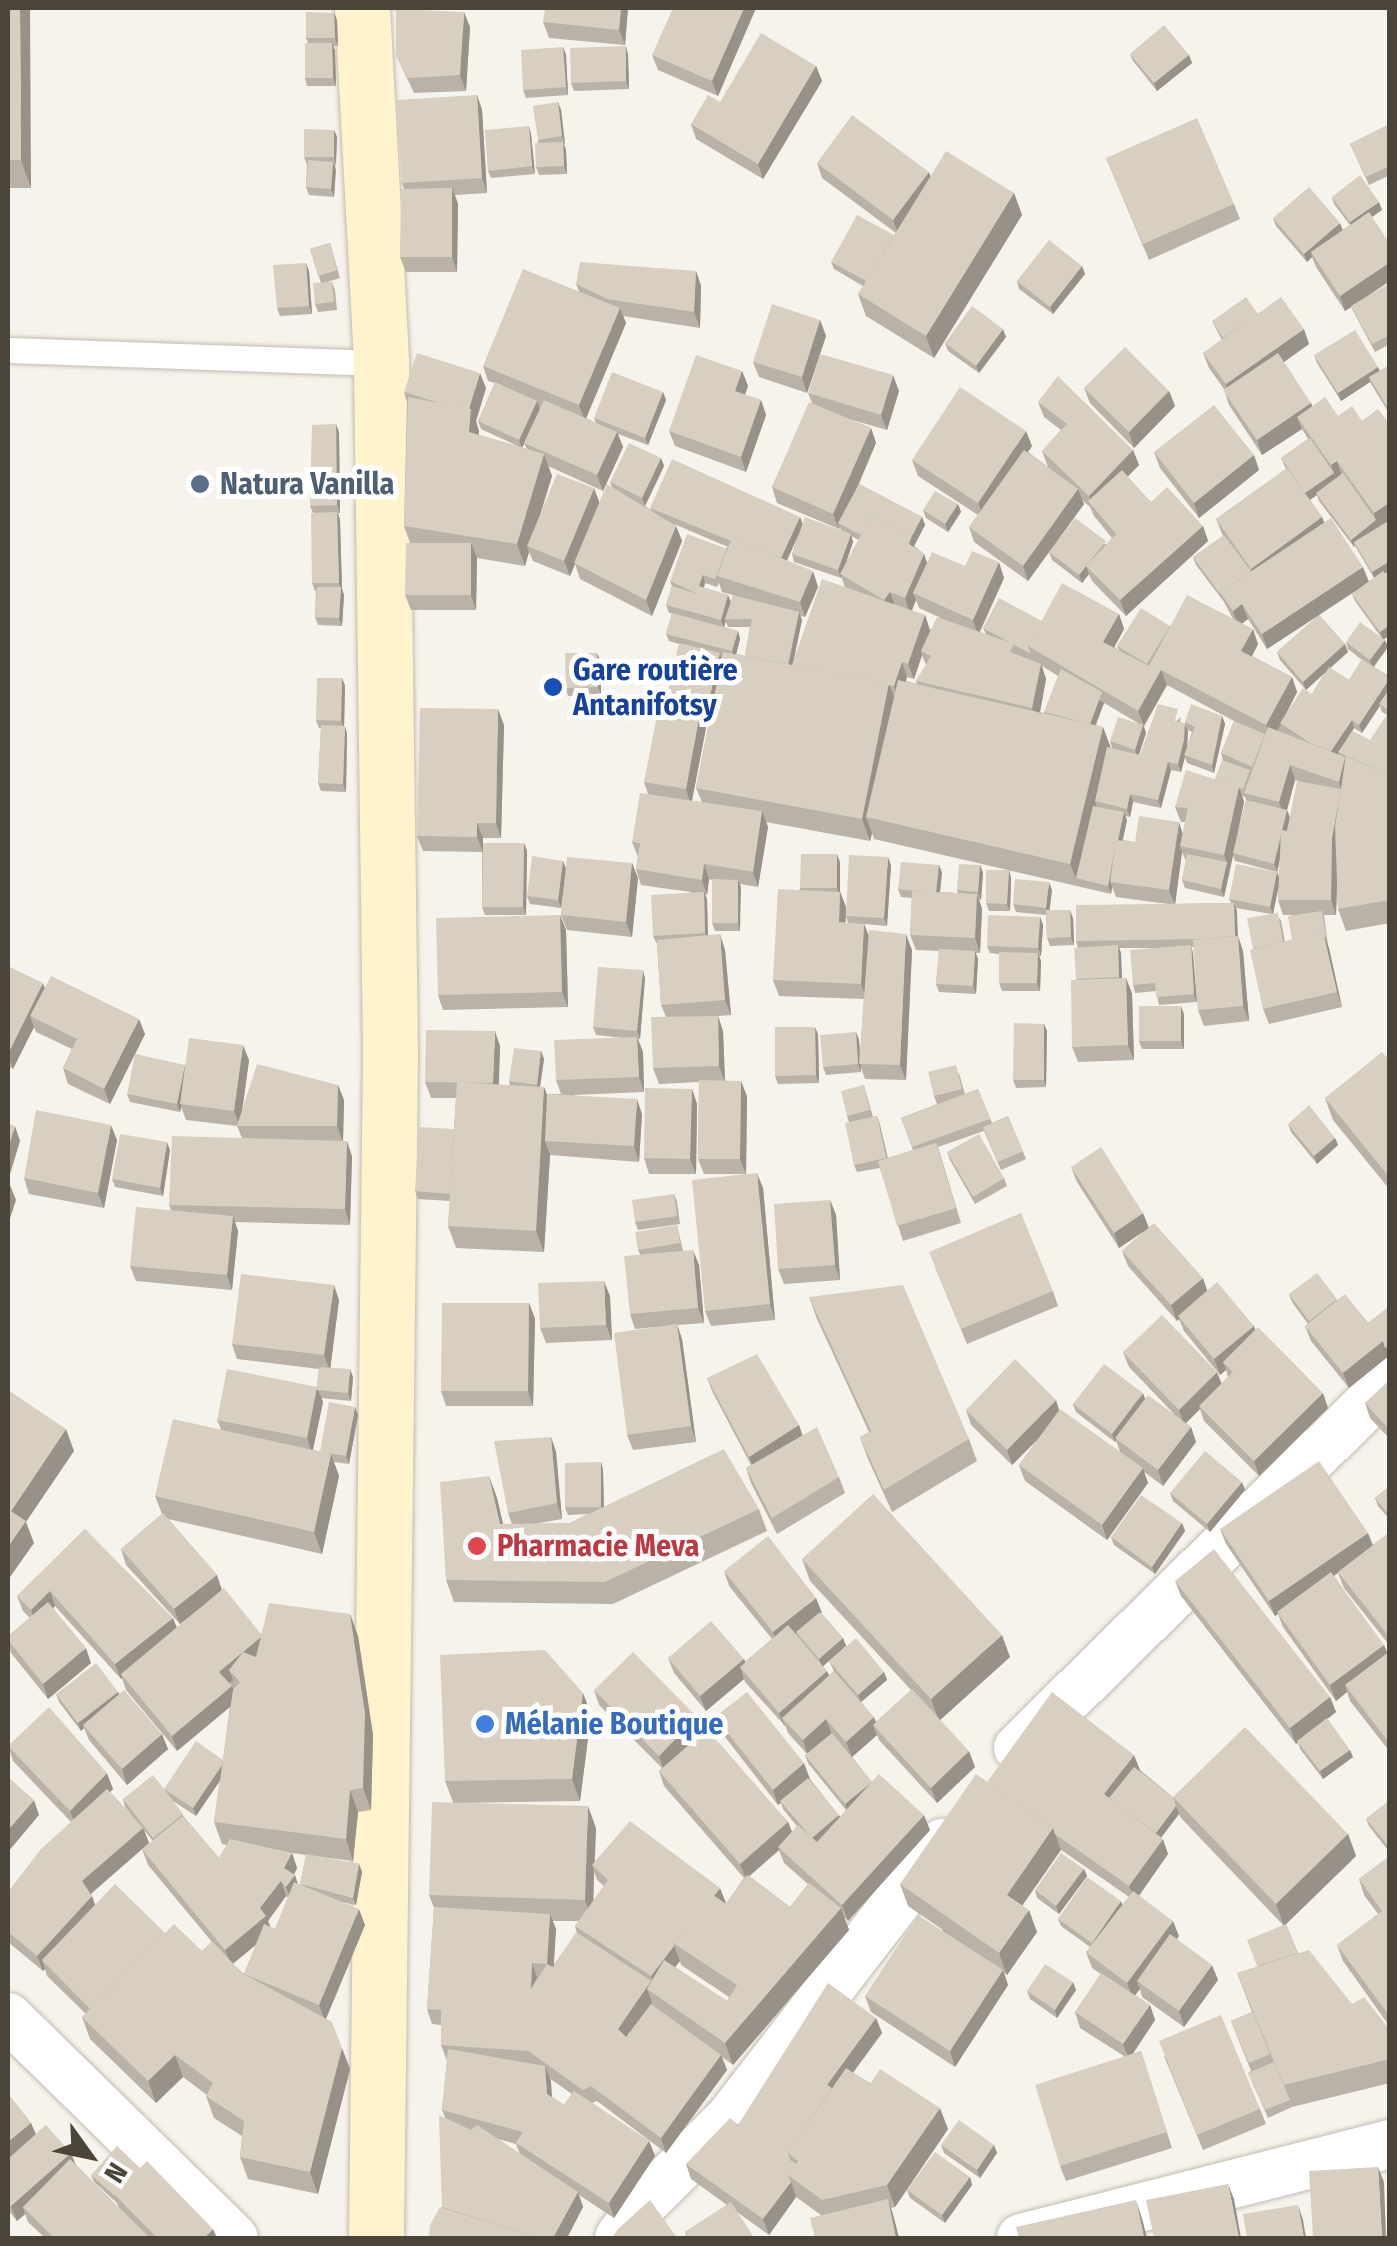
<!DOCTYPE html>
<meta charset="utf-8">
<style>
body{margin:0}
#map{position:relative;width:1397px;height:2246px;overflow:hidden;background:#f6f3ec;font-family:"Fira Sans Condensed",sans-serif}
div>[style]{position:absolute}
[style*='--x']{left:calc(var(--x)*1px);top:calc(var(--y)*1px);width:calc(var(--w)*1px);rotate:calc(var(--a)*1deg)}
.roads{filter:drop-shadow(0 0 2px #c2bbae) drop-shadow(0 0 2px #c2bbae)}
.service>*{height:25px;margin:-12.5px;padding:0 12.5px;transform-origin:12.5px;border-radius:12.5px;background:#fff}
.minor>*{height:48px;margin:-24px;padding:0 24px;transform-origin:24px;border-radius:24px;background:#fff}
.secondary>*{height:55px;margin:-27.5px;padding:0 27.5px;transform-origin:27.5px;border-radius:27.5px;background:#fff3cd}
.wall>*{inset:0;background:#bab2a6}
.shaded-wall>*{inset:0;background:#979187}
.building>*{inset:0;background:#d8cfc1}
.dots>*{width:28px;height:28px;translate:-50% -50%;box-sizing:border-box;border:5px solid #fff;border-radius:50%}
span{translate:-50% -50%;white-space:nowrap;text-align:center;line-height:1.15;-webkit-text-stroke:10px #fff;paint-order:stroke}
.service-label{font-size:30px;color:#4e5e75;font-weight:700}
.left{translate:0 -50%;text-align:left}
.transit-label{font-size:30px;color:#164399;font-weight:700}
.health-label{font-size:30px;color:#be3a42;font-weight:700}
.shop-label{font-size:30px;color:#366cbe;font-weight:700}
.frame{position:absolute;inset:0;border:10px solid #4b4439;pointer-events:none}
.north{position:absolute;left:40px;top:2106px;width:100px;height:100px;-webkit-text-stroke:8px #fff;paint-order:stroke;rotate:123deg;font-size:28px;font-weight:700;line-height:40px;text-align:center;color:#4b4439}
.north::after{content:'';display:block;margin:auto;width:35px;height:45px;background:#4b4439;clip-path:polygon(50% 0,100% 100%,50% 72%,0 100%)}
</style>
<div id="map">
<div class="roads">
<div class="service">
<i style="--x:8;--y:350;--w:373;--a:2"></i>
</div>
<div class="minor">
<i style="--x:1018;--y:1748;--w:522;--a:-44.53"></i>
<i style="--x:8;--y:2017;--w:316;--a:44.4"></i>
<i style="--x:619;--y:2238;--w:42;--a:-54.8"></i>
<i style="--x:643;--y:2204;--w:121;--a:-44.7"></i>
<i style="--x:729;--y:2119;--w:349;--a:-52.3"></i>
<i style="--x:1021;--y:2238;--w:381;--a:-14.3"></i>
</div>
<div class="secondary">
<i style="--x:362;--y:8;--w:356;--a:86.9"></i>
<i style="--x:381;--y:363;--w:692;--a:89.25"></i>
<i style="--x:390;--y:1055;--w:1183;--a:90.68"></i>
</div>
</div>
<div class="wall">
<i style="clip-path:polygon(8px 8px,31px 188px,8px 188px)"></i>
<i style="clip-path:polygon(628px 8px,625px 45px,549px 38px,543px 22px)"></i>
<i style="clip-path:polygon(756px 8px,718px 96px,658px 70px,652px 55px)"></i>
<i style="clip-path:polygon(334px 13px,337px 20px,338px 46px,333px 46px,335px 51px,336px 86px,307px 86px,305px 78px,308px 43px,306px 38px)"></i>
<i style="clip-path:polygon(470px 27px,466px 91px,414px 93px,396px 55px)"></i>
<i style="clip-path:polygon(563px 47px,566px 55px,568px 95px,526px 98px,523px 90px)"></i>
<i style="clip-path:polygon(628px 54px,629px 89px,574px 91px,571px 83px)"></i>
<i style="clip-path:polygon(1130px 54px,1189px 55px,1192px 63px,1157px 91px,1133px 61px)"></i>
<i style="clip-path:polygon(816px 66px,822px 81px,763px 179px,696px 139px,691px 124px,720px 102px)"></i>
<i style="clip-path:polygon(477px 95px,482px 110px,487px 193px,455px 195px,458px 204px,457px 272px,406px 272px,400px 257px,404px 189px,402px 183px)"></i>
<i style="clip-path:polygon(558px 102px,561px 110px,565px 144px,564px 144px,566px 150px,567px 174px,539px 175px,536px 167px,538px 140px)"></i>
<i style="clip-path:polygon(1390px 124px,1390px 175px,1369px 185px,1350px 144px)"></i>
<i style="clip-path:polygon(529px 126px,531px 134px,535px 174px,491px 178px,488px 171px)"></i>
<i style="clip-path:polygon(334px 130px,337px 137px,334px 197px,309px 195px,306px 187px,307px 165px,304px 157px)"></i>
<i style="clip-path:polygon(1106px 158px,1234px 204px,1240px 219px,1149px 260px)"></i>
<i style="clip-path:polygon(817px 163px,930px 176px,1014px 193px,1022px 215px,934px 358px,866px 316px,858px 294px,863px 286px,834px 269px,831px 262px,894px 235px,896px 233px,822px 178px)"></i>
<i style="clip-path:polygon(1332px 197px,1382px 210px,1372px 217px,1367px 296px,1390px 286px,1390px 344px,1375px 352px,1351px 307px,1345px 311px,1316px 267px,1312px 257px,1307px 262px,1276px 226px,1273px 218px,1342px 230px,1350px 225px,1334px 204px)"></i>
<i style="clip-path:polygon(330px 243px,340px 278px,324px 283px,332px 282px,335px 290px,337px 310px,318px 312px,315px 304px,321px 283px,310px 249px)"></i>
<i style="clip-path:polygon(1082px 266px,1085px 274px,1053px 314px,1019px 289px,1017px 281px)"></i>
<i style="clip-path:polygon(309px 271px,312px 314px,280px 316px,277px 308px)"></i>
<i style="clip-path:polygon(evenodd,696px 271px,701px 286px,700px 328px,623px 316px,626px 323px,586px 418px,596px 423px,594px 418px,663px 392px,666px 400px,648px 445px,618px 434px,623px 447px,603px 491px,548px 466px,552px 476px,541px 512px,599px 503px,612px 487px,610px 482px,661px 458px,664px 466px,645px 506px,652px 511px,650px 508px,800px 517px,802px 524px,841px 530px,840px 527px,839px 529px,777px 503px,772px 487px,812px 403px,808px 393px,899px 391px,887px 430px,849px 419px,871px 428px,876px 443px,859px 484px,922px 517px,925px 525px,914px 546px,924px 554px,927px 563px,965px 566px,1004px 578px,980px 632px,986px 634px,983px 628px,1119px 614px,1124px 629px,1114px 647px,1119px 650px,1117px 646px,1170px 626px,1233px 619px,1224px 602px,1196px 565px,1193px 557px,1223px 536px,1216px 519px,1286px 469px,1281px 458px,1308px 439px,1302px 429px,1262px 455px,1229px 405px,1224px 389px,1209px 368px,1203px 353px,1222px 340px,1212px 321px,1258px 314px,1309px 344px,1284px 362px,1312px 406px,1338px 416px,1362px 421px,1385px 574px,1390px 579px,1390px 635px,1384px 639px,1388px 647px,1374px 667px,1390px 677px,1390px 717px,1382px 712px,1380px 706px,1362px 733px,1354px 728px,1346px 740px,1370px 740px,1390px 718px,1390px 923px,1346px 931px,1338px 909px,1337px 888px,1336px 915px,1324px 915px,1328px 945px,1342px 1007px,1269px 1024px,1263px 1009px,1253px 949px,1271px 914px,1236px 908px,1238px 936px,1243px 951px,1249px 1021px,1204px 1026px,1198px 1010px,1194px 947px,1191px 947px,1197px 1002px,1159px 1005px,1156px 991px,1135px 993px,1133px 985px,1154px 948px,1119px 948px,1121px 953px,1122px 978px,1132px 993px,1134px 1060px,1078px 1062px,1072px 1047px,1078px 948px,1076px 941px,1168px 904px,1116px 897px,1112px 887px,1111px 894px,874px 839px,872px 833px,870px 841px,766px 822px,768px 827px,758px 887px,740px 884px,740px 931px,715px 931px,712px 923px,712px 880px,709px 879px,707px 895px,705px 894px,707px 899px,708px 935px,725px 950px,731px 1015px,718px 1016px,723px 1031px,725px 1080px,747px 1096px,746px 1174px,763px 1188px,775px 1320px,711px 1326px,705px 1311px,745px 1174px,704px 1174px,698px 1159px,699px 1082px,659px 1084px,653px 1068px,666px 1017px,661px 1005px,657px 944px,653px 936px,691px 892px,641px 885px,636px 869px,638px 857px,632px 842px,648px 794px,644px 782px,666px 706px,679px 644px,669px 641px,666px 634px,672px 613px,669px 613px,666px 605px,672px 586px,670px 581px,728px 547px,674px 524px,676px 526px,682px 541px,652px 616px,580px 579px,575px 564px,570px 576px,533px 561px,529px 552px,525px 566px,477px 558px,476px 610px,411px 610px,405px 595px,410px 543px,404px 526px,407px 402px,404px 392px,486px 388px,476px 421px,479px 435px,527px 449px,524px 443px,536px 417px,522px 448px,481px 429px,478px 421px,495px 383px,488px 381px,483px 366px,579px 291px,576px 284px,696px 271px,1317px 495px,1319px 501px,1354px 547px,1355px 546px,1374px 578px,1368px 582px,1324px 523px,1322px 517px,1310px 500px,1317px 495px,696px 271px,799px 533px,792px 554px,794px 562px,841px 578px,841px 576px,845px 587px,794px 660px,802px 620px,800px 616px,805px 617px,818px 587px,787px 560px,799px 533px,696px 271px,851px 536px,859px 540px,845px 565px,853px 542px,851px 536px,696px 271px,705px 583px,717px 587px,719px 583px,722px 592px,733px 595px,731px 602px,728px 595px,704px 588px,705px 583px,696px 271px,1357px 590px,1352px 594px,1355px 601px,1381px 637px,1346px 642px,1348px 649px,1362px 660px,1349px 680px,1330px 668px,1348px 652px,1345px 644px,1319px 615px,1357px 590px,696px 271px,916px 600px,919px 608px,941px 618px,930px 630px,925px 615px,912px 611px,916px 600px,696px 271px,1318px 616px,1277px 652px,1280px 660px,1306px 690px,1326px 671px,1312px 694px,1285px 716px,1297px 692px,1292px 677px,1252px 656px,1258px 644px,1242px 624px,1248px 619px,1267px 649px,1318px 616px,696px 271px,726px 622px,728px 627px,750px 627px,745px 656px,736px 654px,740px 639px,738px 631px,724px 627px,726px 622px,696px 271px,922px 655px,926px 665px,916px 681px,917px 684px,906px 681px,907px 677px,914px 679px,922px 655px,696px 271px,1042px 666px,1058px 676px,1044px 713px,1040px 712px,1046px 679px,1042px 666px,696px 271px,1167px 685px,1234px 721px,1221px 753px,1223px 761px,1215px 779px,1175px 807px,1181px 822px,1185px 822px,1183px 833px,1135px 842px,1123px 840px,1127px 820px,1125px 816px,1130px 817px,1133px 802px,1161px 808px,1171px 770px,1181px 772px,1185px 757px,1187px 763px,1214px 773px,1225px 724px,1222px 716px,1185px 722px,1188px 730px,1192px 732px,1187px 747px,1188px 731px,1180px 722px,1181px 717px,1140px 755px,1138px 755px,1146px 733px,1144px 726px,1167px 685px,696px 271px,716px 687px,696px 788px,702px 802px,692px 801px,706px 728px,703px 719px,709px 720px,716px 687px,696px 271px,1104px 703px,1138px 723px,1110px 741px,1112px 748px,1111px 748px,1103px 727px,1096px 725px,1104px 703px,696px 271px,1295px 780px,1299px 781px,1290px 818px,1287px 810px,1295px 780px,696px 271px,1242px 796px,1245px 797px,1246px 800px,1237px 837px,1244px 802px,1242px 796px,696px 271px,1182px 852px,1186px 861px,1182px 880px,1185px 888px,1224px 897px,1233px 855px,1235px 861px,1277px 872px,1280px 858px,1279px 877px,1277px 872px,1229px 899px,1231px 903px,1175px 904px,1182px 852px,696px 271px,1278px 888px,1278px 900px,1283px 915px,1292px 915px,1292px 940px,1285px 942px,1281px 920px,1273px 913px,1278px 888px)"></i>
<i style="clip-path:polygon(820px 320px,826px 336px,807px 393px,759px 377px,753px 362px)"></i>
<i style="clip-path:polygon(1006px 337px,979px 373px,948px 351px,945px 343px)"></i>
<i style="clip-path:polygon(1314px 355px,1378px 367px,1380px 371px,1390px 365px,1390px 415px,1370px 382px,1341px 401px,1317px 363px)"></i>
<i style="clip-path:polygon(742px 371px,748px 386px,745px 395px,761px 400px,766px 415px,746px 472px,675px 446px,669px 431px)"></i>
<i style="clip-path:polygon(1084px 388px,1169px 391px,1175px 406px,1134px 448px,1090px 403px)"></i>
<i style="clip-path:polygon(evenodd,1038px 402px,1133px 450px,1139px 465px,1127px 477px,1151px 502px,1203px 526px,1208px 541px,1126px 616px,1092px 581px,1089px 574px,1082px 583px,1052px 560px,1049px 552px,1028px 581px,974px 542px,969px 527px,978px 515px,918px 476px,912px 460px,1032px 446px,1028px 452px,1048px 467px,1042px 451px,1061px 430px,1044px 417px,1038px 402px,1082px 500px,1090px 507px,1094px 516px,1112px 538px,1107px 544px,1057px 541px,1084px 504px,1082px 500px)"></i>
<i style="clip-path:polygon(339px 432px,340px 513px,338px 513px,340px 520px,342px 589px,344px 595px,342px 626px,318px 625px,315px 617px,316px 591px,315px 591px,312px 583px,313px 513px,310px 506px)"></i>
<i style="clip-path:polygon(1154px 452px,1254px 455px,1259px 470px,1199px 518px,1160px 468px)"></i>
<i style="clip-path:polygon(958px 504px,961px 512px,948px 532px,926px 518px,923px 510px)"></i>
<i style="clip-path:polygon(600px 660px,601px 695px,568px 696px,566px 688px)"></i>
<i style="clip-path:polygon(342px 678px,345px 686px,344px 726px,347px 734px,346px 792px,321px 791px,318px 783px,321px 728px,319px 728px,316px 720px)"></i>
<i style="clip-path:polygon(504px 725px,501px 838px,483px 838px,483px 843px,524px 843px,527px 851px,526px 915px,485px 915px,482px 907px,482px 852px,423px 851px,417px 836px)"></i>
<i style="clip-path:polygon(563px 861px,566px 868px,632px 863px,638px 878px,632px 937px,567px 930px,561px 915px,565px 873px,561px 908px,530px 904px,527px 896px)"></i>
<i style="clip-path:polygon(840px 862px,840px 891px,846px 907px,845px 923px,848px 923px,846px 916px,891px 865px,887px 926px,864px 924px,869px 936px,912px 950px,906px 1080px,865px 1079px,861px 1068px,861px 1072px,826px 1075px,823px 1067px,856px 1032px,859px 1040px,860px 1056px,864px 999px,779px 996px,773px 980px,800px 888px)"></i>
<i style="clip-path:polygon(939px 865px,942px 873px,940px 892px,958px 893px,957px 890px,980px 865px,983px 873px,981px 900px,979px 900px,982px 909px,980px 953px,976px 953px,978px 959px,976px 994px,939px 992px,936px 984px,939px 951px,916px 950px,910px 935px,912px 898px,901px 897px,898px 889px)"></i>
<i style="clip-path:polygon(1009px 870px,1011px 878px,1010px 911px,989px 911px,986px 903px)"></i>
<i style="clip-path:polygon(1052px 890px,1049px 910px,1073px 918px,1074px 945px,1050px 946px,1047px 938px,1046px 915px,1016px 912px,1013px 904px)"></i>
<i style="clip-path:polygon(560px 915px,566px 930px,568px 1007px,443px 1010px,438px 995px)"></i>
<i style="clip-path:polygon(1040px 917px,1043px 925px,1041px 956px,1039px 956px,1041px 961px,1040px 991px,1002px 991px,999px 983px,999px 954px,990px 953px,987px 946px)"></i>
<i style="clip-path:polygon(8px 966px,45px 988px,145px 1034px,110px 1104px,68px 1084px,63px 1068px,72px 1049px,36px 1032px,34px 1027px,13px 1069px,8px 1066px)"></i>
<i style="clip-path:polygon(645px 978px,640px 1039px,638px 1039px,643px 1052px,644px 1092px,573px 1095px,642px 1114px,639px 1162px,550px 1155px,544px 1252px,456px 1248px,448px 1226px,450px 1201px,418px 1199px,415px 1191px,454px 1129px,456px 1098px,431px 1098px,425px 1082px,500px 1046px,499px 1085px,510px 1085px,509px 1081px,541px 1051px,544px 1059px,540px 1087px,544px 1087px,547px 1094px,561px 1094px,556px 1080px,624px 1038px,596px 1035px,593px 1027px)"></i>
<i style="clip-path:polygon(1184px 1014px,1184px 1049px,1142px 1049px,1139px 1041px)"></i>
<i style="clip-path:polygon(1044px 1024px,1047px 1031px,1046px 1087px,1016px 1088px,1013px 1080px)"></i>
<i style="clip-path:polygon(818px 1034px,819px 1083px,778px 1084px,775px 1076px)"></i>
<i style="clip-path:polygon(249px 1060px,242px 1112px,338px 1085px,344px 1100px,343px 1141px,352px 1156px,350px 1225px,235px 1222px,238px 1231px,232px 1290px,136px 1281px,130px 1266px,171px 1210px,169px 1205px,242px 1138px,237px 1126px,186px 1120px,181px 1107px,180px 1112px,130px 1102px,127px 1094px,185px 1065px)"></i>
<i style="clip-path:polygon(1390px 1061px,1390px 1190px,1333px 1120px,1325px 1098px)"></i>
<i style="clip-path:polygon(959px 1073px,965px 1094px,978px 1089px,992px 1123px,1008px 1116px,1026px 1159px,1001px 1170px,984px 1131px,938px 1147px,961px 1223px,903px 1241px,880px 1168px,857px 1172px,854px 1165px,849px 1122px,847px 1116px,864px 1085px,873px 1117px,877px 1116px,880px 1124px,888px 1158px,913px 1150px,901px 1118px,937px 1104px,934px 1096px)"></i>
<i style="clip-path:polygon(692px 1089px,697px 1104px,696px 1174px,649px 1174px,644px 1158px)"></i>
<i style="clip-path:polygon(1288px 1124px,1335px 1138px,1338px 1145px,1317px 1164px,1291px 1132px)"></i>
<i style="clip-path:polygon(117px 1140px,104px 1208px,29px 1194px,24px 1178px)"></i>
<i style="clip-path:polygon(170px 1150px,163px 1196px,115px 1187px,112px 1179px)"></i>
<i style="clip-path:polygon(947px 1152px,1004px 1178px,1007px 1186px,975px 1204px,950px 1160px)"></i>
<i style="clip-path:polygon(1071px 1167px,1149px 1228px,1208px 1291px,1254px 1326px,1255px 1330px,1328px 1408px,1259px 1476px,1204px 1421px,1200px 1409px,1186px 1423px,1191px 1427px,1196px 1442px,1163px 1486px,1143px 1471px,1148px 1483px,1107px 1540px,1025px 1481px,1019px 1465px,1038px 1439px,1012px 1465px,971px 1425px,966px 1410px,1059px 1410px,1120px 1452px,1116px 1440px,1115px 1442px,1076px 1412px,1073px 1404px,1145px 1399px,1174px 1414px,1129px 1367px,1123px 1352px,1221px 1384px,1228px 1377px,1226px 1370px,1220px 1375px,1184px 1331px,1179px 1319px,1177px 1321px,1128px 1266px,1122px 1251px,1147px 1229px,1119px 1248px,1077px 1182px)"></i>
<i style="clip-path:polygon(674px 1194px,677px 1201px,680px 1224px,638px 1230px,635px 1222px)"></i>
<i style="clip-path:polygon(830px 1200px,836px 1215px,840px 1280px,784px 1284px,778px 1269px)"></i>
<i style="clip-path:polygon(677px 1225px,683px 1251px,699px 1265px,704px 1323px,677px 1325px,682px 1339px,696px 1442px,633px 1450px,627px 1435px,656px 1327px,635px 1329px,630px 1314px,640px 1254px,638px 1250px)"></i>
<i style="clip-path:polygon(935px 1267px,1053px 1291px,1058px 1306px,967px 1344px)"></i>
<i style="clip-path:polygon(1289px 1294px,1338px 1300px,1368px 1323px,1390px 1306px,1390px 1355px,1349px 1388px,1311px 1341px,1305px 1326px,1308px 1324px,1292px 1302px)"></i>
<i style="clip-path:polygon(610px 1296px,612px 1340px,546px 1343px,540px 1328px)"></i>
<i style="clip-path:polygon(809px 1297px,969px 1439px,977px 1461px,892px 1512px,868px 1459px,860px 1437px,869px 1432px,817px 1319px)"></i>
<i style="clip-path:polygon(evenodd,339px 1300px,330px 1368px,353px 1377px,351px 1401px,321px 1398px,323px 1402px,313px 1450px,320px 1452px,358px 1415px,349px 1464px,334px 1462px,339px 1476px,322px 1554px,168px 1519px,217px 1575px,222px 1590px,261px 1634px,350px 1614px,358px 1636px,373px 1735px,371px 1810px,358px 1812px,353px 1861px,312px 1856px,359px 1864px,362px 1872px,356px 1905px,341px 1902px,365px 1925px,326px 2019px,350px 2069px,318px 2194px,248px 2179px,240px 2157px,242px 2136px,214px 2118px,206px 2096px,207px 2095px,183px 2077px,156px 2103px,90px 2039px,82px 2017px,86px 2014px,47px 1976px,45px 1969px,43px 1971px,8px 1942px,8px 1892px,71px 1822px,13px 1761px,8px 1745px,113px 1789px,110px 1792px,135px 1819px,125px 1807px,123px 1799px,164px 1789px,223px 1760px,230px 1707px,177px 1751px,126px 1690px,122px 1678px,121px 1679px,55px 1606px,53px 1608px,91px 1663px,48px 1699px,11px 1653px,8px 1642px,8px 1636px,30px 1618px,23px 1611px,17px 1596px,85px 1529px,177px 1628px,204px 1605px,180px 1624px,126px 1565px,121px 1549px,162px 1514px,155px 1496px,221px 1429px,217px 1420px,317px 1387px,319px 1369px,237px 1359px,232px 1344px,339px 1300px,220px 1780px,214px 1822px,222px 1844px,227px 1845px,219px 1858px,185px 1818px,173px 1801px,196px 1816px,220px 1780px,339px 1300px,144px 1830px,153px 1841px,142px 1849px,148px 1865px,212px 1942px,202px 1951px,165px 1933px,95px 1905px,91px 1894px,149px 1843px,144px 1830px,339px 1300px,292px 1853px,306px 1855px,300px 1885px,298px 1884px,294px 1874px,297px 1868px,292px 1853px,339px 1300px,286px 1896px,288px 1898px,275px 1929px,270px 1927px,268px 1921px,286px 1896px,339px 1300px,256px 1945px,244px 1974px,233px 1964px,256px 1945px)"></i>
<i style="clip-path:polygon(529px 1303px,535px 1319px,533px 1406px,446px 1406px,441px 1391px)"></i>
<i style="clip-path:polygon(707px 1378px,799px 1425px,803px 1436px,839px 1477px,845px 1493px,777px 1534px,751px 1483px,746px 1468px,751px 1465px,713px 1393px)"></i>
<i style="clip-path:polygon(1390px 1380px,1390px 1439px,1370px 1418px,1365px 1403px)"></i>
<i style="clip-path:polygon(551px 1437px,556px 1452px,562px 1519px,534px 1524px,570px 1523px,588px 1514px,568px 1515px,565px 1507px,601px 1462px,603px 1470px,604px 1507px,759px 1509px,767px 1531px,613px 1604px,454px 1602px,446px 1580px,489px 1476px,497px 1498px,503px 1524px,512px 1524px,508px 1513px)"></i>
<i style="clip-path:polygon(1390px 1486px,1390px 1520px,1378px 1506px,1375px 1498px)"></i>
<i style="clip-path:polygon(1245px 1490px,1210px 1532px,1173px 1501px,1170px 1493px)"></i>
<i style="clip-path:polygon(1182px 1523px,1185px 1531px,1155px 1574px,1114px 1545px,1111px 1537px)"></i>
<i style="clip-path:polygon(1220px 1529px,1373px 1545px,1390px 1532px,1390px 1646px,1344px 1588px,1338px 1573px,1334px 1576px,1387px 1653px,1390px 1651px,1390px 1752px,1350px 1701px,1347px 1692px,1336px 1701px,1283px 1627px,1278px 1614px,1275px 1616px,1226px 1544px)"></i>
<i style="clip-path:polygon(evenodd,802px 1559px,1010px 1657px,940px 1720px,975px 1767px,937px 1803px,879px 1740px,877px 1735px,852px 1757px,872px 1782px,930px 1830px,848px 1921px,844px 1917px,849px 1930px,733px 2065px,722px 2057px,727px 2070px,666px 2153px,597px 2101px,592px 2103px,649px 2141px,655px 2156px,614px 2218px,579px 2195px,583px 2207px,567px 2238px,429px 2238px,442px 2207px,445px 2117px,442px 2110px,447px 2061px,441px 2045px,441px 2025px,432px 2024px,427px 2009px,434px 1908px,429px 1895px,453px 1802px,445px 1781px,583px 1693px,591px 1715px,580px 1801px,455px 1803px,596px 1828px,595px 1861px,726px 1904px,744px 1878px,664px 1786px,659px 1771px,662px 1768px,599px 1705px,594px 1690px,697px 1717px,703px 1732px,788px 1822px,792px 1832px,797px 1826px,783px 1809px,781px 1803px,778px 1805px,721px 1732px,715px 1717px,810px 1779px,840px 1817px,846px 1810px,808px 1763px,805px 1755px,807px 1754px,788px 1733px,786px 1727px,745px 1682px,744px 1679px,706px 1711px,674px 1673px,668px 1658px,744px 1659px,745px 1662px,772px 1639px,729px 1586px,724px 1571px,821px 1613px,843px 1638px,846px 1646px,823px 1666px,829px 1675px,834px 1671px,829px 1661px,884px 1672px,887px 1680px,861px 1702px,876px 1722px,911px 1690px,810px 1581px,802px 1559px,779px 1850px,784px 1863px,808px 1884px,790px 1907px,749px 1876px,779px 1850px,802px 1559px,594px 1872px,597px 1880px,604px 1886px,593px 1901px,594px 1872px,802px 1559px,552px 1921px,579px 1921px,575px 1926px,577px 1933px,553px 1966px,556px 1929px,552px 1921px,802px 1559px,680px 1961px,681px 1965px,729px 1997px,727px 2001px,675px 1967px,680px 1961px,802px 1559px,549px 2078px,572px 2094px,564px 2105px,552px 2097px,549px 2078px,802px 1559px,498px 2139px,516px 2144px,520px 2154px,498px 2139px)"></i>
<i style="clip-path:polygon(1175px 1581px,1330px 1697px,1336px 1712px,1327px 1719px,1353px 1757px,1323px 1779px,1300px 1749px,1298px 1742px,1296px 1744px,1181px 1596px)"></i>
<i style="clip-path:polygon(118px 1692px,168px 1749px,127px 1785px,89px 1740px,84px 1728px,81px 1731px,59px 1702px,56px 1694px)"></i>
<i style="clip-path:polygon(1140px 1770px,1173px 1797px,1348px 1834px,1356px 1856px,1286px 1924px,1298px 1953px,1352px 2004px,1390px 2030px,1390px 2083px,1292px 2107px,1268px 2118px,1248px 2073px,1251px 2071px,1231px 2021px,1252px 2012px,1237px 1973px,1257px 1967px,1283px 1925px,1181px 1818px,1179px 1814px,1161px 1838px,1168px 1854px,1139px 1896px,1179px 1936px,1177px 1939px,1218px 1980px,1184px 2027px,1142px 1997px,1140px 1989px,1135px 1995px,1150px 2005px,1155px 2020px,1133px 2054px,1141px 2051px,1172px 2148px,1066px 2181px,1060px 2166px,1124px 2056px,1080px 2028px,1075px 2012px,1101px 1974px,1092px 1968px,1086px 1952px,1090px 1947px,1061px 1926px,1058px 1919px,1122px 1905px,1129px 1897px,1060px 1849px,1022px 1905px,1037px 1932px,1007px 1975px,1004px 1973px,1008px 1985px,955px 2067px,871px 2012px,865px 1996px,943px 1930px,908px 1906px,900px 1884px,987px 1782px)"></i>
<i style="clip-path:polygon(1390px 1800px,1390px 1853px,1369px 1826px,1366px 1819px)"></i>
<i style="clip-path:polygon(1390px 1856px,1390px 2027px,1343px 1961px,1337px 1945px,1378px 1914px,1364px 1895px,1359px 1879px)"></i>
<i style="clip-path:polygon(1084px 1869px,1087px 1876px,1059px 1914px,1037px 1898px,1035px 1890px)"></i>
<i style="clip-path:polygon(1076px 1990px,1057px 2018px,1030px 1999px,1027px 1991px)"></i>
<i style="clip-path:polygon(876px 2018px,882px 2033px,853px 2073px,948px 2129px,895px 2207px,891px 2208px,899px 2238px,815px 2238px,821px 2215px,796px 2197px,769px 2235px,737px 2212px,754px 2238px,687px 2238px,685px 2232px,727px 2205px,691px 2179px,686px 2164px)"></i>
<i style="clip-path:polygon(1164px 2056px,1260px 2109px,1266px 2124px,1203px 2150px)"></i>
<i style="clip-path:polygon(8px 2094px,31px 2123px,36px 2134px,71px 2153px,75px 2164px,119px 2208px,117px 2203px,94px 2182px,91px 2175px,217px 2238px,45px 2238px,28px 2222px,25px 2214px,17px 2221px,8px 2210px)"></i>
<i style="clip-path:polygon(941px 2145px,994px 2145px,997px 2153px,980px 2178px,944px 2153px)"></i>
<i style="clip-path:polygon(970px 2177px,972px 2185px,945px 2223px,910px 2198px,907px 2190px)"></i>
</div>
<div class="shaded-wall">
<i style="clip-path:polygon(20px 8px,30px 8px,31px 188px,21px 160px)"></i>
<i style="clip-path:polygon(621px 8px,628px 8px,625px 45px,619px 30px)"></i>
<i style="clip-path:polygon(744px 8px,756px 8px,718px 96px,712px 81px)"></i>
<i style="clip-path:polygon(464px 12px,470px 27px,466px 91px,460px 75px)"></i>
<i style="clip-path:polygon(334px 13px,337px 20px,338px 46px,335px 38px)"></i>
<i style="clip-path:polygon(332px 43px,335px 51px,336px 86px,333px 78px)"></i>
<i style="clip-path:polygon(626px 46px,628px 54px,629px 89px,626px 81px)"></i>
<i style="clip-path:polygon(563px 47px,566px 55px,568px 95px,566px 87px)"></i>
<i style="clip-path:polygon(1189px 55px,1192px 63px,1157px 91px,1154px 83px)"></i>
<i style="clip-path:polygon(816px 66px,822px 81px,763px 179px,758px 164px)"></i>
<i style="clip-path:polygon(477px 95px,482px 110px,487px 193px,482px 178px)"></i>
<i style="clip-path:polygon(558px 102px,561px 110px,565px 144px,562px 136px)"></i>
<i style="clip-path:polygon(529px 126px,531px 134px,535px 174px,532px 166px)"></i>
<i style="clip-path:polygon(334px 130px,337px 137px,336px 165px,334px 157px)"></i>
<i style="clip-path:polygon(563px 142px,566px 150px,567px 174px,564px 166px)"></i>
<i style="clip-path:polygon(333px 162px,336px 170px,334px 197px,331px 189px)"></i>
<i style="clip-path:polygon(929px 172px,934px 187px,899px 235px,893px 220px)"></i>
<i style="clip-path:polygon(452px 188px,458px 204px,457px 272px,452px 257px)"></i>
<i style="clip-path:polygon(1014px 193px,1022px 215px,934px 358px,926px 336px)"></i>
<i style="clip-path:polygon(1379px 202px,1382px 210px,1353px 230px,1350px 222px)"></i>
<i style="clip-path:polygon(1340px 223px,1343px 231px,1311px 252px,1312px 257px,1307px 262px,1304px 254px)"></i>
<i style="clip-path:polygon(1390px 262px,1390px 281px,1345px 311px,1340px 296px)"></i>
<i style="clip-path:polygon(306px 263px,309px 271px,312px 314px,309px 306px)"></i>
<i style="clip-path:polygon(1082px 266px,1085px 274px,1053px 314px,1050px 307px)"></i>
<i style="clip-path:polygon(696px 271px,701px 286px,700px 328px,694px 312px)"></i>
<i style="clip-path:polygon(620px 308px,626px 323px,585px 421px,579px 405px)"></i>
<i style="clip-path:polygon(820px 320px,826px 336px,807px 393px,802px 377px)"></i>
<i style="clip-path:polygon(1003px 329px,1006px 337px,979px 373px,976px 366px)"></i>
<i style="clip-path:polygon(1304px 329px,1309px 344px,1231px 400px,1226px 384px)"></i>
<i style="clip-path:polygon(1378px 367px,1381px 375px,1369px 377px,1370px 382px,1341px 401px,1338px 393px)"></i>
<i style="clip-path:polygon(742px 371px,748px 386px,741px 406px,735px 391px)"></i>
<i style="clip-path:polygon(480px 373px,486px 388px,476px 421px,479px 431px,477px 454px,469px 432px,468px 412px)"></i>
<i style="clip-path:polygon(893px 375px,899px 391px,887px 430px,881px 415px)"></i>
<i style="clip-path:polygon(1169px 391px,1175px 406px,1134px 448px,1129px 432px)"></i>
<i style="clip-path:polygon(663px 392px,666px 400px,648px 445px,645px 438px)"></i>
<i style="clip-path:polygon(761px 400px,766px 415px,746px 472px,741px 457px)"></i>
<i style="clip-path:polygon(537px 401px,540px 409px,522px 448px,519px 440px)"></i>
<i style="clip-path:polygon(1311px 403px,1317px 418px,1297px 417px,1302px 429px,1262px 455px,1257px 440px)"></i>
<i style="clip-path:polygon(336px 424px,339px 432px,340px 513px,337px 505px)"></i>
<i style="clip-path:polygon(871px 428px,876px 443px,841px 524px,838px 523px,839px 529px,833px 514px)"></i>
<i style="clip-path:polygon(1026px 431px,1032px 446px,984px 518px,978px 503px)"></i>
<i style="clip-path:polygon(617px 432px,623px 447px,603px 491px,597px 475px)"></i>
<i style="clip-path:polygon(1133px 450px,1139px 465px,1095px 510px,1089px 496px)"></i>
<i style="clip-path:polygon(544px 454px,552px 476px,530px 547px,527px 546px,529px 552px,525px 566px,517px 544px)"></i>
<i style="clip-path:polygon(1254px 455px,1259px 470px,1199px 518px,1194px 503px)"></i>
<i style="clip-path:polygon(661px 458px,664px 466px,645px 506px,642px 498px)"></i>
<i style="clip-path:polygon(1337px 461px,1342px 477px,1337px 481px,1331px 465px)"></i>
<i style="clip-path:polygon(1334px 473px,1337px 481px,1308px 501px,1305px 493px)"></i>
<i style="clip-path:polygon(594px 488px,600px 504px,570px 576px,564px 561px)"></i>
<i style="clip-path:polygon(1078px 489px,1084px 504px,1028px 581px,1023px 566px)"></i>
<i style="clip-path:polygon(1390px 502px,1390px 521px,1354px 542px,1354px 547px,1351px 540px,1376px 520px,1374px 513px)"></i>
<i style="clip-path:polygon(958px 504px,961px 512px,948px 532px,945px 524px)"></i>
<i style="clip-path:polygon(337px 512px,340px 520px,342px 589px,344px 595px,342px 626px,339px 618px,341px 588px,339px 583px)"></i>
<i style="clip-path:polygon(800px 517px,803px 525px,783px 569px,780px 561px)"></i>
<i style="clip-path:polygon(922px 517px,925px 525px,914px 546px,916px 553px,908px 543px)"></i>
<i style="clip-path:polygon(1322px 517px,1328px 532px,1256px 584px,1251px 569px)"></i>
<i style="clip-path:polygon(676px 526px,682px 541px,652px 616px,646px 600px)"></i>
<i style="clip-path:polygon(1203px 526px,1208px 541px,1126px 616px,1120px 600px)"></i>
<i style="clip-path:polygon(851px 534px,853px 542px,841px 578px,838px 570px)"></i>
<i style="clip-path:polygon(471px 543px,477px 558px,476px 610px,471px 595px)"></i>
<i style="clip-path:polygon(924px 554px,929px 569px,913px 593px,916px 600px,910px 614px,905px 598px)"></i>
<i style="clip-path:polygon(1390px 561px,1390px 571px,1375px 580px,1372px 572px)"></i>
<i style="clip-path:polygon(999px 562px,1004px 578px,978px 635px,973px 620px)"></i>
<i style="clip-path:polygon(1086px 566px,1089px 574px,1082px 583px,1079px 575px)"></i>
<i style="clip-path:polygon(1363px 567px,1369px 582px,1267px 649px,1262px 634px)"></i>
<i style="clip-path:polygon(813px 571px,818px 587px,805px 617px,800px 602px)"></i>
<i style="clip-path:polygon(703px 575px,705px 583px,702px 594px,699px 586px)"></i>
<i style="clip-path:polygon(890px 592px,895px 607px,890px 615px,884px 600px)"></i>
<i style="clip-path:polygon(728px 595px,731px 603px,725px 619px,724px 628px,721px 620px)"></i>
<i style="clip-path:polygon(1242px 604px,1248px 619px,1238px 626px,1233px 611px)"></i>
<i style="clip-path:polygon(799px 612px,802px 620px,790px 676px,788px 668px)"></i>
<i style="clip-path:polygon(1119px 614px,1124px 629px,1109px 657px,1103px 642px)"></i>
<i style="clip-path:polygon(925px 615px,930px 631px,921px 651px,922px 655px,914px 679px,908px 664px)"></i>
<i style="clip-path:polygon(1390px 625px,1390px 635px,1383px 640px,1380px 632px)"></i>
<i style="clip-path:polygon(1253px 629px,1258px 644px,1247px 666px,1241px 651px)"></i>
<i style="clip-path:polygon(738px 631px,740px 639px,735px 659px,732px 651px)"></i>
<i style="clip-path:polygon(1385px 640px,1388px 647px,1373px 667px,1370px 660px)"></i>
<i style="clip-path:polygon(1345px 644px,1348px 652px,1306px 690px,1303px 682px)"></i>
<i style="clip-path:polygon(597px 653px,600px 660px,601px 695px,598px 687px)"></i>
<i style="clip-path:polygon(720px 653px,722px 661px,709px 720px,706px 713px)"></i>
<i style="clip-path:polygon(902px 662px,907px 677px,899px 701px,894px 686px)"></i>
<i style="clip-path:polygon(1041px 664px,1046px 679px,1038px 723px,1032px 708px)"></i>
<i style="clip-path:polygon(1161px 670px,1167px 685px,1144px 726px,1138px 711px)"></i>
<i style="clip-path:polygon(1292px 677px,1297px 692px,1272px 741px,1266px 725px)"></i>
<i style="clip-path:polygon(342px 678px,345px 686px,344px 728px,341px 721px)"></i>
<i style="clip-path:polygon(1390px 678px,1390px 690px,1362px 733px,1359px 725px)"></i>
<i style="clip-path:polygon(889px 683px,897px 705px,866px 817px,872px 833px,870px 841px,862px 819px)"></i>
<i style="clip-path:polygon(1099px 700px,1104px 703px,1090px 738px,1088px 731px)"></i>
<i style="clip-path:polygon(498px 709px,504px 725px,501px 838px,496px 823px)"></i>
<i style="clip-path:polygon(700px 713px,706px 728px,691px 805px,686px 789px)"></i>
<i style="clip-path:polygon(1222px 716px,1225px 724px,1214px 773px,1212px 765px)"></i>
<i style="clip-path:polygon(1352px 720px,1354px 728px,1332px 763px,1329px 755px)"></i>
<i style="clip-path:polygon(1185px 723px,1188px 731px,1187px 748px,1181px 772px,1178px 764px)"></i>
<i style="clip-path:polygon(1143px 725px,1146px 733px,1138px 758px,1135px 750px)"></i>
<i style="clip-path:polygon(345px 726px,347px 734px,346px 792px,343px 784px)"></i>
<i style="clip-path:polygon(1103px 727px,1111px 749px,1095px 801px,1097px 808px,1076px 878px,1070px 864px)"></i>
<i style="clip-path:polygon(1345px 757px,1338px 852px,1336px 915px,1331px 900px,1332px 837px,1341px 790px,1339px 782px)"></i>
<i style="clip-path:polygon(1168px 762px,1171px 770px,1161px 808px,1158px 800px)"></i>
<i style="clip-path:polygon(1290px 765px,1295px 780px,1285px 817px,1279px 802px)"></i>
<i style="clip-path:polygon(1239px 787px,1244px 802px,1230px 870px,1224px 855px)"></i>
<i style="clip-path:polygon(1130px 794px,1133px 802px,1130px 817px,1127px 809px)"></i>
<i style="clip-path:polygon(1287px 810px,1290px 818px,1277px 872px,1274px 864px)"></i>
<i style="clip-path:polygon(762px 811px,768px 827px,758px 887px,753px 872px)"></i>
<i style="clip-path:polygon(1124px 812px,1127px 820px,1113px 882px,1110px 882px,1112px 887px,1111px 894px,1108px 886px)"></i>
<i style="clip-path:polygon(1179px 822px,1184px 838px,1180px 846px,1182px 852px,1175px 905px,1169px 890px)"></i>
<i style="clip-path:polygon(477px 823px,483px 838px,483px 852px,477px 837px)"></i>
<i style="clip-path:polygon(524px 843px,527px 851px,526px 915px,523px 907px)"></i>
<i style="clip-path:polygon(837px 854px,840px 862px,840px 896px,837px 888px)"></i>
<i style="clip-path:polygon(888px 857px,891px 865px,887px 926px,884px 918px)"></i>
<i style="clip-path:polygon(563px 861px,566px 869px,561px 908px,558px 900px)"></i>
<i style="clip-path:polygon(1227px 862px,1230px 870px,1224px 897px,1221px 889px)"></i>
<i style="clip-path:polygon(632px 863px,638px 878px,632px 937px,626px 922px)"></i>
<i style="clip-path:polygon(704px 864px,709px 879px,707px 895px,702px 880px)"></i>
<i style="clip-path:polygon(939px 865px,942px 873px,939px 900px,936px 893px)"></i>
<i style="clip-path:polygon(980px 865px,983px 873px,981px 900px,978px 892px)"></i>
<i style="clip-path:polygon(1009px 870px,1011px 878px,1010px 911px,1007px 904px)"></i>
<i style="clip-path:polygon(1277px 872px,1280px 880px,1273px 914px,1270px 907px)"></i>
<i style="clip-path:polygon(738px 880px,741px 887px,740px 931px,738px 923px)"></i>
<i style="clip-path:polygon(1049px 882px,1052px 890px,1049px 915px,1046px 908px)"></i>
<i style="clip-path:polygon(704px 892px,707px 899px,708px 941px,705px 933px)"></i>
<i style="clip-path:polygon(840px 892px,846px 907px,845px 937px,839px 922px)"></i>
<i style="clip-path:polygon(977px 894px,982px 909px,980px 953px,975px 938px)"></i>
<i style="clip-path:polygon(1234px 903px,1237px 911px,1238px 947px,1235px 939px)"></i>
<i style="clip-path:polygon(1070px 910px,1073px 918px,1074px 945px,1071px 937px)"></i>
<i style="clip-path:polygon(560px 915px,566px 930px,568px 1007px,562px 992px)"></i>
<i style="clip-path:polygon(1040px 917px,1043px 925px,1041px 956px,1038px 948px)"></i>
<i style="clip-path:polygon(864px 924px,870px 939px,867px 1000px,861px 984px)"></i>
<i style="clip-path:polygon(1323px 932px,1329px 948px,1342px 1007px,1337px 992px)"></i>
<i style="clip-path:polygon(720px 934px,725px 950px,731px 1015px,725px 1000px)"></i>
<i style="clip-path:polygon(906px 934px,912px 950px,906px 1080px,900px 1065px)"></i>
<i style="clip-path:polygon(1238px 936px,1243px 951px,1249px 1021px,1243px 1006px)"></i>
<i style="clip-path:polygon(1118px 945px,1121px 953px,1122px 985px,1119px 977px)"></i>
<i style="clip-path:polygon(1191px 945px,1193px 953px,1197px 1002px,1194px 994px)"></i>
<i style="clip-path:polygon(975px 951px,978px 959px,976px 994px,973px 986px)"></i>
<i style="clip-path:polygon(1038px 953px,1041px 961px,1040px 991px,1037px 983px)"></i>
<i style="clip-path:polygon(643px 970px,645px 978px,640px 1039px,637px 1031px)"></i>
<i style="clip-path:polygon(1126px 978px,1132px 993px,1134px 1060px,1128px 1045px)"></i>
<i style="clip-path:polygon(43px 983px,48px 998px,30px 1016px,34px 1027px,13px 1069px,8px 1054px)"></i>
<i style="clip-path:polygon(1181px 1006px,1184px 1014px,1184px 1049px,1181px 1041px)"></i>
<i style="clip-path:polygon(718px 1016px,723px 1031px,725px 1082px,719px 1066px)"></i>
<i style="clip-path:polygon(139px 1019px,145px 1034px,110px 1104px,104px 1089px)"></i>
<i style="clip-path:polygon(1044px 1024px,1047px 1031px,1046px 1087px,1044px 1080px)"></i>
<i style="clip-path:polygon(815px 1027px,818px 1034px,819px 1083px,816px 1075px)"></i>
<i style="clip-path:polygon(495px 1031px,500px 1046px,498px 1099px,493px 1083px)"></i>
<i style="clip-path:polygon(856px 1032px,859px 1040px,861px 1072px,858px 1064px)"></i>
<i style="clip-path:polygon(637px 1037px,643px 1052px,644px 1092px,639px 1077px)"></i>
<i style="clip-path:polygon(243px 1045px,249px 1060px,240px 1126px,234px 1111px)"></i>
<i style="clip-path:polygon(541px 1051px,544px 1059px,539px 1093px,537px 1085px)"></i>
<i style="clip-path:polygon(185px 1065px,188px 1073px,180px 1112px,177px 1104px)"></i>
<i style="clip-path:polygon(741px 1081px,747px 1096px,746px 1174px,740px 1159px)"></i>
<i style="clip-path:polygon(338px 1085px,344px 1100px,343px 1142px,337px 1126px)"></i>
<i style="clip-path:polygon(544px 1087px,552px 1109px,545px 1141px,550px 1155px,544px 1252px,536px 1231px)"></i>
<i style="clip-path:polygon(692px 1089px,697px 1104px,696px 1174px,690px 1159px)"></i>
<i style="clip-path:polygon(637px 1099px,642px 1114px,639px 1162px,634px 1146px)"></i>
<i style="clip-path:polygon(111px 1125px,117px 1140px,104px 1208px,98px 1193px)"></i>
<i style="clip-path:polygon(15px 1126px,20px 1141px,8px 1181px,8px 1148px)"></i>
<i style="clip-path:polygon(1335px 1138px,1338px 1145px,1317px 1164px,1314px 1156px)"></i>
<i style="clip-path:polygon(347px 1141px,352px 1156px,350px 1225px,345px 1209px)"></i>
<i style="clip-path:polygon(167px 1142px,170px 1150px,163px 1196px,160px 1188px)"></i>
<i style="clip-path:polygon(757px 1173px,763px 1188px,775px 1320px,770px 1304px)"></i>
<i style="clip-path:polygon(10px 1185px,16px 1200px,8px 1225px,8px 1194px)"></i>
<i style="clip-path:polygon(830px 1200px,836px 1215px,840px 1280px,835px 1265px)"></i>
<i style="clip-path:polygon(1143px 1213px,1149px 1228px,1119px 1248px,1114px 1233px)"></i>
<i style="clip-path:polygon(233px 1216px,238px 1231px,232px 1290px,227px 1275px)"></i>
<i style="clip-path:polygon(693px 1250px,699px 1265px,704px 1323px,698px 1308px)"></i>
<i style="clip-path:polygon(1203px 1278px,1208px 1293px,1177px 1321px,1171px 1305px)"></i>
<i style="clip-path:polygon(604px 1281px,610px 1296px,612px 1340px,606px 1325px)"></i>
<i style="clip-path:polygon(334px 1285px,339px 1300px,330px 1371px,324px 1355px)"></i>
<i style="clip-path:polygon(529px 1303px,535px 1319px,533px 1406px,528px 1391px)"></i>
<i style="clip-path:polygon(677px 1324px,682px 1339px,696px 1442px,691px 1426px)"></i>
<i style="clip-path:polygon(1254px 1326px,1259px 1341px,1223px 1362px,1226px 1370px,1220px 1375px,1214px 1359px)"></i>
<i style="clip-path:polygon(1383px 1341px,1390px 1345px,1390px 1355px,1349px 1388px,1343px 1373px)"></i>
<i style="clip-path:polygon(350px 1369px,353px 1377px,351px 1401px,348px 1393px)"></i>
<i style="clip-path:polygon(1217px 1372px,1223px 1387px,1199px 1406px,1200px 1409px,1184px 1425px,1179px 1410px)"></i>
<i style="clip-path:polygon(317px 1387px,323px 1402px,312px 1453px,307px 1438px)"></i>
<i style="clip-path:polygon(1143px 1393px,1146px 1401px,1115px 1442px,1112px 1434px)"></i>
<i style="clip-path:polygon(1323px 1393px,1328px 1408px,1259px 1476px,1254px 1461px)"></i>
<i style="clip-path:polygon(1056px 1400px,1061px 1416px,1012px 1465px,1007px 1450px)"></i>
<i style="clip-path:polygon(355px 1407px,358px 1415px,349px 1464px,346px 1456px)"></i>
<i style="clip-path:polygon(799px 1425px,804px 1441px,755px 1472px,749px 1457px)"></i>
<i style="clip-path:polygon(1191px 1427px,1196px 1442px,1163px 1486px,1158px 1470px)"></i>
<i style="clip-path:polygon(66px 1429px,74px 1451px,26px 1522px,34px 1543px,8px 1580px,8px 1547px,11px 1511px)"></i>
<i style="clip-path:polygon(551px 1437px,556px 1452px,562px 1519px,557px 1503px)"></i>
<i style="clip-path:polygon(331px 1454px,339px 1476px,322px 1554px,314px 1532px)"></i>
<i style="clip-path:polygon(601px 1462px,603px 1470px,604px 1514px,601px 1507px)"></i>
<i style="clip-path:polygon(1143px 1468px,1148px 1483px,1107px 1540px,1102px 1525px)"></i>
<i style="clip-path:polygon(489px 1476px,497px 1498px,508px 1546px,500px 1524px)"></i>
<i style="clip-path:polygon(1242px 1482px,1245px 1490px,1210px 1532px,1207px 1524px)"></i>
<i style="clip-path:polygon(1182px 1523px,1185px 1531px,1155px 1574px,1152px 1567px)"></i>
<i style="clip-path:polygon(1368px 1533px,1374px 1548px,1275px 1616px,1269px 1601px)"></i>
<i style="clip-path:polygon(217px 1575px,222px 1591px,180px 1624px,174px 1609px)"></i>
<i style="clip-path:polygon(50px 1591px,55px 1606px,36px 1625px,31px 1610px)"></i>
<i style="clip-path:polygon(816px 1598px,822px 1613px,778px 1648px,773px 1632px)"></i>
<i style="clip-path:polygon(350px 1614px,358px 1636px,373px 1735px,371px 1810px,363px 1788px)"></i>
<i style="clip-path:polygon(173px 1618px,179px 1633px,121px 1674px,122px 1678px,121px 1679px,115px 1664px)"></i>
<i style="clip-path:polygon(1002px 1635px,1010px 1657px,939px 1721px,931px 1699px)"></i>
<i style="clip-path:polygon(262px 1636px,268px 1651px,229px 1670px,233px 1680px,225px 1687px,219px 1672px)"></i>
<i style="clip-path:polygon(843px 1638px,846px 1646px,822px 1667px,819px 1659px)"></i>
<i style="clip-path:polygon(1384px 1645px,1390px 1659px,1345px 1685px,1347px 1692px,1336px 1701px,1330px 1685px)"></i>
<i style="clip-path:polygon(86px 1648px,91px 1663px,48px 1699px,43px 1684px)"></i>
<i style="clip-path:polygon(744px 1659px,750px 1674px,740px 1667px,744px 1679px,706px 1711px,700px 1696px)"></i>
<i style="clip-path:polygon(827px 1671px,833px 1686px,782px 1718px,785px 1728px,779px 1713px)"></i>
<i style="clip-path:polygon(884px 1672px,887px 1680px,861px 1702px,858px 1695px)"></i>
<i style="clip-path:polygon(232px 1686px,237px 1701px,177px 1751px,172px 1736px)"></i>
<i style="clip-path:polygon(118px 1692px,121px 1699px,83px 1725px,84px 1728px,81px 1731px,78px 1723px)"></i>
<i style="clip-path:polygon(583px 1693px,591px 1715px,580px 1801px,572px 1779px)"></i>
<i style="clip-path:polygon(1330px 1697px,1336px 1712px,1296px 1744px,1290px 1728px)"></i>
<i style="clip-path:polygon(697px 1717px,703px 1732px,664px 1771px,659px 1756px)"></i>
<i style="clip-path:polygon(874px 1717px,880px 1732px,873px 1725px,877px 1735px,852px 1757px,846px 1742px)"></i>
<i style="clip-path:polygon(826px 1719px,832px 1735px,808px 1756px,803px 1740px)"></i>
<i style="clip-path:polygon(162px 1734px,168px 1749px,127px 1785px,122px 1769px)"></i>
<i style="clip-path:polygon(1350px 1750px,1353px 1757px,1323px 1779px,1320px 1771px)"></i>
<i style="clip-path:polygon(969px 1751px,975px 1767px,937px 1803px,931px 1788px)"></i>
<i style="clip-path:polygon(1134px 1755px,1140px 1770px,1112px 1806px,1104px 1794px)"></i>
<i style="clip-path:polygon(225px 1761px,228px 1769px,196px 1816px,193px 1808px)"></i>
<i style="clip-path:polygon(804px 1763px,810px 1779px,778px 1805px,773px 1790px)"></i>
<i style="clip-path:polygon(107px 1773px,113px 1789px,76px 1826px,70px 1811px)"></i>
<i style="clip-path:polygon(872px 1782px,848px 1812px,845px 1804px)"></i>
<i style="clip-path:polygon(350px 1790px,358px 1812px,353px 1861px,346px 1839px)"></i>
<i style="clip-path:polygon(34px 1800px,39px 1815px,8px 1852px,8px 1830px)"></i>
<i style="clip-path:polygon(588px 1806px,596px 1828px,594px 1867px,592px 1865px,594px 1872px,593px 1922px,585px 1900px)"></i>
<i style="clip-path:polygon(1176px 1806px,1179px 1814px,1156px 1844px,1153px 1837px)"></i>
<i style="clip-path:polygon(839px 1815px,842px 1822px,814px 1846px,811px 1838px)"></i>
<i style="clip-path:polygon(924px 1815px,930px 1830px,848px 1921px,842px 1905px)"></i>
<i style="clip-path:polygon(788px 1822px,794px 1837px,746px 1879px,740px 1864px)"></i>
<i style="clip-path:polygon(143px 1828px,149px 1843px,88px 1896px,82px 1881px)"></i>
<i style="clip-path:polygon(1053px 1828px,1061px 1850px,1015px 1916px,1007px 1895px)"></i>
<i style="clip-path:polygon(1348px 1834px,1356px 1856px,1284px 1926px,1276px 1904px)"></i>
<i style="clip-path:polygon(1163px 1839px,1168px 1854px,1135px 1901px,1129px 1886px)"></i>
<i style="clip-path:polygon(292px 1853px,297px 1868px,291px 1881px,295px 1875px,300px 1890px,292px 1902px,286px 1887px,284px 1868px)"></i>
<i style="clip-path:polygon(359px 1864px,362px 1872px,356px 1905px,353px 1898px)"></i>
<i style="clip-path:polygon(1084px 1869px,1087px 1876px,1059px 1914px,1056px 1906px)"></i>
<i style="clip-path:polygon(281px 1881px,286px 1896px,268px 1921px,272px 1931px,231px 1965px,225px 1950px)"></i>
<i style="clip-path:polygon(720px 1888px,726px 1903px,675px 1945px)"></i>
<i style="clip-path:polygon(92px 1896px,97px 1911px,42px 1960px,45px 1969px,43px 1971px,37px 1956px)"></i>
<i style="clip-path:polygon(1121px 1901px,1124px 1909px,1092px 1943px)"></i>
<i style="clip-path:polygon(841px 1908px,849px 1930px,733px 2065px,725px 2043px)"></i>
<i style="clip-path:polygon(359px 1909px,365px 1925px,325px 2021px,319px 2005px)"></i>
<i style="clip-path:polygon(1029px 1910px,1037px 1932px,1007px 1975px,999px 1953px)"></i>
<i style="clip-path:polygon(550px 1914px,556px 1929px,553px 1979px,547px 1964px)"></i>
<i style="clip-path:polygon(1173px 1921px,1179px 1936px,1142px 1985px,1137px 1981px,1140px 1989px,1133px 1998px,1127px 1983px)"></i>
<i style="clip-path:polygon(674px 1946px,680px 1961px,656px 1991px,651px 1976px)"></i>
<i style="clip-path:polygon(532px 1963px,537px 1978px,531px 1989px)"></i>
<i style="clip-path:polygon(1212px 1965px,1218px 1980px,1184px 2027px,1179px 2011px)"></i>
<i style="clip-path:polygon(1003px 1970px,1008px 1985px,955px 2067px,950px 2051px)"></i>
<i style="clip-path:polygon(651px 1981px,647px 1989px,652px 2003px,623px 2045px,618px 2029px)"></i>
<i style="clip-path:polygon(1073px 1982px,1076px 1990px,1057px 2018px,1055px 2010px)"></i>
<i style="clip-path:polygon(1150px 2005px,1155px 2020px,1129px 2059px,1123px 2044px)"></i>
<i style="clip-path:polygon(876px 2018px,882px 2033px,837px 2094px,827px 2085px)"></i>
<i style="clip-path:polygon(342px 2048px,350px 2069px,318px 2194px,310px 2172px)"></i>
<i style="clip-path:polygon(175px 2055px,183px 2077px,156px 2103px,148px 2081px)"></i>
<i style="clip-path:polygon(721px 2055px,727px 2070px,666px 2153px,661px 2138px)"></i>
<i style="clip-path:polygon(545px 2066px,551px 2081px,553px 2110px,547px 2094px)"></i>
<i style="clip-path:polygon(940px 2108px,948px 2129px,895px 2207px,887px 2185px)"></i>
<i style="clip-path:polygon(31px 2123px,37px 2138px,8px 2162px,8px 2142px)"></i>
<i style="clip-path:polygon(649px 2141px,655px 2156px,614px 2218px,609px 2203px)"></i>
<i style="clip-path:polygon(994px 2145px,997px 2153px,980px 2178px,977px 2170px)"></i>
<i style="clip-path:polygon(71px 2153px,77px 2168px,23px 2207px,25px 2214px,17px 2221px,11px 2206px)"></i>
<i style="clip-path:polygon(1378px 2167px,1384px 2182px,1386px 2238px,1382px 2238px)"></i>
<i style="clip-path:polygon(970px 2177px,972px 2185px,945px 2223px,942px 2215px)"></i>
<i style="clip-path:polygon(791px 2182px,796px 2197px,769px 2235px,763px 2219px)"></i>
<i style="clip-path:polygon(1228px 2184px,1234px 2199px,1241px 2238px,1239px 2238px)"></i>
<i style="clip-path:polygon(578px 2192px,583px 2207px,567px 2238px,553px 2238px)"></i>
<i style="clip-path:polygon(888px 2199px,893px 2214px,899px 2238px,896px 2238px)"></i>
<i style="clip-path:polygon(1136px 2200px,1143px 2222px,1147px 2238px,1144px 2238px)"></i>
<i style="clip-path:polygon(1298px 2205px,1303px 2220px,1306px 2238px,1304px 2238px)"></i>
<i style="clip-path:polygon(213px 2229px,217px 2238px,204px 2238px)"></i>
</div>
<div class="building">
<i style="clip-path:polygon(8px 8px,20px 8px,21px 160px,8px 160px)"></i>
<i style="clip-path:polygon(545px 8px,621px 8px,619px 30px,543px 22px)"></i>
<i style="clip-path:polygon(673px 8px,744px 8px,712px 81px,652px 55px)"></i>
<i style="clip-path:polygon(396px 9px,464px 12px,460px 75px,408px 78px,396px 55px)"></i>
<i style="clip-path:polygon(306px 12px,334px 13px,335px 38px,306px 38px)"></i>
<i style="clip-path:polygon(1164px 25px,1189px 55px,1154px 83px,1130px 54px)"></i>
<i style="clip-path:polygon(761px 33px,816px 66px,758px 164px,691px 124px,708px 95px,720px 102px)"></i>
<i style="clip-path:polygon(305px 43px,332px 43px,333px 78px,305px 78px)"></i>
<i style="clip-path:polygon(626px 46px,626px 81px,571px 83px,570px 48px)"></i>
<i style="clip-path:polygon(563px 47px,566px 87px,523px 90px,521px 50px)"></i>
<i style="clip-path:polygon(477px 95px,482px 178px,402px 183px,396px 100px)"></i>
<i style="clip-path:polygon(558px 102px,562px 136px,538px 140px,533px 106px)"></i>
<i style="clip-path:polygon(852px 115px,929px 172px,893px 220px,817px 163px)"></i>
<i style="clip-path:polygon(1197px 118px,1234px 204px,1143px 244px,1106px 158px)"></i>
<i style="clip-path:polygon(1390px 124px,1390px 166px,1366px 177px,1350px 144px)"></i>
<i style="clip-path:polygon(529px 126px,532px 166px,488px 171px,485px 130px)"></i>
<i style="clip-path:polygon(304px 129px,334px 130px,334px 157px,304px 157px)"></i>
<i style="clip-path:polygon(563px 142px,564px 166px,536px 167px,535px 143px)"></i>
<i style="clip-path:polygon(946px 151px,1014px 193px,926px 336px,858px 294px)"></i>
<i style="clip-path:polygon(308px 160px,333px 162px,331px 189px,306px 187px)"></i>
<i style="clip-path:polygon(1360px 175px,1379px 202px,1350px 222px,1332px 197px)"></i>
<i style="clip-path:polygon(1309px 187px,1340px 223px,1304px 254px,1273px 218px)"></i>
<i style="clip-path:polygon(452px 188px,452px 257px,400px 257px,401px 189px)"></i>
<i style="clip-path:polygon(1369px 212px,1390px 244px,1390px 262px,1340px 296px,1311px 252px)"></i>
<i style="clip-path:polygon(857px 215px,894px 235px,866px 281px,831px 262px)"></i>
<i style="clip-path:polygon(1049px 240px,1082px 266px,1050px 307px,1017px 281px)"></i>
<i style="clip-path:polygon(330px 243px,337px 270px,318px 276px,310px 249px)"></i>
<i style="clip-path:polygon(580px 262px,696px 271px,694px 312px,607px 299px,576px 284px)"></i>
<i style="clip-path:polygon(306px 263px,309px 306px,277px 308px,273px 265px)"></i>
<i style="clip-path:polygon(523px 269px,620px 308px,579px 405px,483px 366px)"></i>
<i style="clip-path:polygon(332px 282px,334px 302px,315px 304px,313px 283px)"></i>
<i style="clip-path:polygon(1388px 284px,1390px 335px,1372px 344px,1351px 306px)"></i>
<i style="clip-path:polygon(1246px 297px,1258px 314px,1223px 338px,1212px 321px)"></i>
<i style="clip-path:polygon(1281px 297px,1304px 329px,1226px 384px,1203px 353px)"></i>
<i style="clip-path:polygon(772px 304px,820px 320px,802px 377px,753px 362px)"></i>
<i style="clip-path:polygon(972px 306px,1003px 329px,976px 366px,945px 343px)"></i>
<i style="clip-path:polygon(1355px 330px,1378px 367px,1338px 393px,1314px 355px)"></i>
<i style="clip-path:polygon(1125px 347px,1169px 391px,1129px 432px,1084px 388px)"></i>
<i style="clip-path:polygon(417px 353px,480px 373px,469px 409px,439px 403px,404px 392px)"></i>
<i style="clip-path:polygon(1278px 353px,1311px 403px,1257px 440px,1223px 390px)"></i>
<i style="clip-path:polygon(820px 354px,893px 375px,881px 415px,808px 393px)"></i>
<i style="clip-path:polygon(696px 355px,742px 371px,735px 391px,761px 400px,741px 457px,669px 431px)"></i>
<i style="clip-path:polygon(1390px 365px,1390px 407px,1388px 408px,1369px 377px)"></i>
<i style="clip-path:polygon(612px 372px,663px 392px,645px 438px,594px 418px)"></i>
<i style="clip-path:polygon(1058px 376px,1133px 450px,1089px 496px,1042px 451px,1067px 424px,1038px 402px)"></i>
<i style="clip-path:polygon(495px 382px,537px 401px,519px 440px,478px 421px)"></i>
<i style="clip-path:polygon(960px 387px,1026px 431px,978px 503px,912px 460px)"></i>
<i style="clip-path:polygon(408px 397px,471px 409px,469px 432px,544px 454px,517px 544px,404px 526px)"></i>
<i style="clip-path:polygon(1325px 397px,1338px 416px,1352px 406px,1362px 421px,1378px 409px,1390px 425px,1390px 502px,1374px 513px,1337px 461px,1331px 465px,1297px 417px)"></i>
<i style="clip-path:polygon(544px 400px,617px 432px,597px 475px,524px 443px)"></i>
<i style="clip-path:polygon(809px 402px,871px 428px,833px 514px,772px 487px)"></i>
<i style="clip-path:polygon(1214px 405px,1254px 455px,1194px 503px,1154px 452px)"></i>
<i style="clip-path:polygon(336px 424px,337px 505px,310px 506px,312px 425px)"></i>
<i style="clip-path:polygon(1310px 438px,1334px 473px,1305px 493px,1281px 458px)"></i>
<i style="clip-path:polygon(629px 443px,661px 458px,642px 498px,610px 482px)"></i>
<i style="clip-path:polygon(1024px 450px,1078px 489px,1023px 566px,969px 527px)"></i>
<i style="clip-path:polygon(672px 459px,800px 517px,781px 558px,732px 538px,731px 541px,650px 508px)"></i>
<i style="clip-path:polygon(1287px 468px,1322px 517px,1251px 569px,1216px 519px)"></i>
<i style="clip-path:polygon(1122px 470px,1151px 502px,1167px 487px,1203px 526px,1120px 600px,1086px 566px,1116px 534px,1088px 501px)"></i>
<i style="clip-path:polygon(1343px 473px,1376px 520px,1351px 540px,1316px 493px)"></i>
<i style="clip-path:polygon(557px 474px,594px 488px,564px 561px,527px 546px)"></i>
<i style="clip-path:polygon(607px 484px,676px 526px,646px 600px,574px 563px)"></i>
<i style="clip-path:polygon(859px 484px,922px 517px,911px 538px,871px 516px,861px 535px,838px 523px)"></i>
<i style="clip-path:polygon(935px 491px,958px 504px,945px 524px,923px 510px)"></i>
<i style="clip-path:polygon(337px 512px,339px 583px,312px 583px,311px 513px)"></i>
<i style="clip-path:polygon(871px 516px,911px 538px,909px 544px,924px 554px,905px 598px,890px 592px,884px 600px,840px 574px)"></i>
<i style="clip-path:polygon(805px 517px,851px 534px,838px 570px,792px 554px)"></i>
<i style="clip-path:polygon(1075px 518px,1106px 541px,1079px 575px,1049px 552px)"></i>
<i style="clip-path:polygon(1331px 518px,1363px 567px,1262px 634px,1242px 604px,1233px 611px,1220px 592px)"></i>
<i style="clip-path:polygon(1390px 520px,1390px 561px,1372px 572px,1354px 542px)"></i>
<i style="clip-path:polygon(687px 534px,727px 549px,715px 579px,703px 575px,699px 586px,728px 595px,721px 620px,666px 605px,672px 586px,698px 594px,670px 581px)"></i>
<i style="clip-path:polygon(1224px 535px,1251px 571px,1220px 592px,1220px 594px,1193px 557px)"></i>
<i style="clip-path:polygon(732px 538px,813px 571px,800px 602px,717px 576px)"></i>
<i style="clip-path:polygon(406px 543px,471px 543px,471px 595px,405px 595px)"></i>
<i style="clip-path:polygon(972px 551px,999px 562px,973px 620px,913px 593px,932px 552px,965px 566px)"></i>
<i style="clip-path:polygon(1383px 571px,1390px 579px,1390px 625px,1380px 632px,1352px 594px)"></i>
<i style="clip-path:polygon(822px 579px,925px 615px,908px 664px,902px 662px,894px 686px,888px 685px,889px 683px,792px 665px)"></i>
<i style="clip-path:polygon(1062px 583px,1119px 614px,1103px 642px,1149px 666px,1187px 595px,1253px 629px,1241px 651px,1292px 677px,1266px 725px,1161px 670px,1138px 711px,1028px 646px)"></i>
<i style="clip-path:polygon(317px 587px,341px 587px,339px 618px,315px 617px)"></i>
<i style="clip-path:polygon(733px 595px,799px 612px,788px 664px,745px 656px,752px 619px,725px 619px)"></i>
<i style="clip-path:polygon(999px 598px,1042px 621px,1028px 646px,1031px 654px,983px 628px)"></i>
<i style="clip-path:polygon(1141px 608px,1170px 626px,1147px 664px,1117px 646px)"></i>
<i style="clip-path:polygon(672px 613px,738px 631px,732px 651px,666px 634px)"></i>
<i style="clip-path:polygon(1319px 615px,1345px 644px,1303px 682px,1277px 652px)"></i>
<i style="clip-path:polygon(937px 617px,1014px 644px,1010px 652px,1041px 664px,1032px 708px,916px 681px,931px 656px,921px 651px)"></i>
<i style="clip-path:polygon(1360px 622px,1385px 640px,1370px 660px,1346px 642px)"></i>
<i style="clip-path:polygon(679px 643px,720px 653px,706px 713px,665px 704px)"></i>
<i style="clip-path:polygon(723px 652px,889px 683px,862px 819px,696px 788px)"></i>
<i style="clip-path:polygon(565px 653px,597px 653px,598px 687px,566px 688px)"></i>
<i style="clip-path:polygon(1362px 659px,1390px 678px,1359px 725px,1352px 720px,1331px 751px,1312px 744px,1280px 723px,1303px 688px,1312px 694px,1329px 667px,1349px 680px)"></i>
<i style="clip-path:polygon(1061px 669px,1102px 692px,1090px 724px,1044px 712px)"></i>
<i style="clip-path:polygon(317px 678px,342px 678px,341px 721px,316px 720px)"></i>
<i style="clip-path:polygon(898px 680px,1103px 727px,1070px 864px,866px 817px)"></i>
<i style="clip-path:polygon(1390px 688px,1390px 711px,1379px 704px)"></i>
<i style="clip-path:polygon(1158px 704px,1178px 709px,1175px 721px,1185px 723px,1184px 740px,1178px 764px,1168px 762px,1158px 800px,1130px 794px,1127px 809px,1095px 801px,1107px 747px,1140px 755px)"></i>
<i style="clip-path:polygon(1191px 704px,1222px 716px,1212px 765px,1184px 755px,1195px 727px,1185px 722px)"></i>
<i style="clip-path:polygon(659px 705px,700px 713px,686px 789px,644px 782px)"></i>
<i style="clip-path:polygon(420px 708px,498px 709px,496px 823px,477px 823px,477px 837px,417px 836px)"></i>
<i style="clip-path:polygon(1386px 716px,1390px 718px,1390px 771px,1388px 774px,1338px 752px,1353px 731px,1370px 740px)"></i>
<i style="clip-path:polygon(1118px 717px,1143px 725px,1135px 750px,1110px 741px)"></i>
<i style="clip-path:polygon(1234px 721px,1265px 734px,1252px 767px,1221px 753px)"></i>
<i style="clip-path:polygon(321px 725px,345px 726px,343px 784px,318px 783px)"></i>
<i style="clip-path:polygon(1268px 727px,1345px 757px,1339px 782px,1290px 765px,1279px 802px,1244px 793px)"></i>
<i style="clip-path:polygon(1346px 756px,1390px 775px,1390px 900px,1338px 909px,1335px 826px)"></i>
<i style="clip-path:polygon(1222px 760px,1250px 770px,1243px 789px,1215px 779px)"></i>
<i style="clip-path:polygon(1186px 770px,1239px 787px,1224px 855px,1180px 846px,1188px 808px,1175px 807px)"></i>
<i style="clip-path:polygon(1297px 781px,1341px 789px,1332px 838px,1287px 831px)"></i>
<i style="clip-path:polygon(640px 793px,762px 811px,753px 872px,704px 864px,702px 880px,636px 869px,640px 843px,632px 842px)"></i>
<i style="clip-path:polygon(1246px 800px,1287px 810px,1274px 864px,1233px 853px)"></i>
<i style="clip-path:polygon(1093px 806px,1124px 812px,1118px 840px,1116px 840px,1108px 886px,1076px 878px)"></i>
<i style="clip-path:polygon(1139px 816px,1179px 822px,1169px 890px,1110px 882px,1116px 840px,1135px 842px)"></i>
<i style="clip-path:polygon(1281px 830px,1332px 837px,1331px 900px,1278px 900px)"></i>
<i style="clip-path:polygon(483px 843px,524px 843px,523px 907px,482px 907px)"></i>
<i style="clip-path:polygon(801px 854px,837px 854px,837px 888px,800px 888px)"></i>
<i style="clip-path:polygon(1187px 854px,1227px 862px,1221px 889px,1182px 880px)"></i>
<i style="clip-path:polygon(849px 855px,888px 857px,884px 918px,846px 916px)"></i>
<i style="clip-path:polygon(532px 856px,563px 861px,558px 900px,527px 896px)"></i>
<i style="clip-path:polygon(567px 857px,632px 863px,626px 922px,561px 915px)"></i>
<i style="clip-path:polygon(901px 862px,939px 865px,936px 893px,898px 889px)"></i>
<i style="clip-path:polygon(959px 864px,980px 865px,978px 892px,957px 890px)"></i>
<i style="clip-path:polygon(1236px 864px,1277px 872px,1270px 907px,1229px 899px)"></i>
<i style="clip-path:polygon(986px 870px,1009px 870px,1007px 904px,986px 903px)"></i>
<i style="clip-path:polygon(712px 879px,738px 880px,738px 923px,712px 923px)"></i>
<i style="clip-path:polygon(1015px 879px,1049px 882px,1046px 908px,1013px 904px)"></i>
<i style="clip-path:polygon(778px 889px,840px 892px,839px 922px,864px 924px,861px 984px,773px 980px)"></i>
<i style="clip-path:polygon(912px 891px,977px 894px,975px 938px,910px 935px)"></i>
<i style="clip-path:polygon(704px 892px,705px 933px,653px 936px,651px 895px)"></i>
<i style="clip-path:polygon(1234px 903px,1235px 936px,1204px 939px,1076px 941px,1076px 905px)"></i>
<i style="clip-path:polygon(1046px 910px,1070px 910px,1071px 937px,1047px 938px)"></i>
<i style="clip-path:polygon(1322px 911px,1326px 937px,1324px 937px,1323px 932px,1292px 940px,1288px 916px)"></i>
<i style="clip-path:polygon(1278px 913px,1283px 942px,1253px 949px,1247px 918px)"></i>
<i style="clip-path:polygon(560px 915px,562px 992px,438px 995px,436px 918px)"></i>
<i style="clip-path:polygon(988px 915px,1040px 917px,1038px 948px,987px 946px)"></i>
<i style="clip-path:polygon(869px 930px,906px 934px,900px 1065px,859px 1064px)"></i>
<i style="clip-path:polygon(1323px 932px,1337px 992px,1263px 1009px,1250px 950px)"></i>
<i style="clip-path:polygon(720px 934px,725px 1000px,661px 1005px,657px 940px)"></i>
<i style="clip-path:polygon(1238px 936px,1243px 1006px,1198px 1010px,1193px 940px)"></i>
<i style="clip-path:polygon(1118px 945px,1119px 977px,1076px 979px,1074px 948px)"></i>
<i style="clip-path:polygon(1191px 945px,1194px 994px,1156px 997px,1155px 983px,1133px 985px,1130px 950px)"></i>
<i style="clip-path:polygon(939px 949px,975px 951px,973px 986px,936px 984px)"></i>
<i style="clip-path:polygon(999px 952px,1038px 953px,1037px 983px,999px 983px)"></i>
<i style="clip-path:polygon(8px 966px,43px 983px,8px 1054px)"></i>
<i style="clip-path:polygon(598px 967px,643px 970px,637px 1031px,593px 1027px)"></i>
<i style="clip-path:polygon(51px 976px,139px 1019px,104px 1089px,63px 1068px,77px 1039px,30px 1016px)"></i>
<i style="clip-path:polygon(1126px 978px,1128px 1045px,1072px 1047px,1071px 980px)"></i>
<i style="clip-path:polygon(1139px 1006px,1181px 1006px,1181px 1041px,1139px 1041px)"></i>
<i style="clip-path:polygon(718px 1016px,719px 1066px,653px 1068px,651px 1017px)"></i>
<i style="clip-path:polygon(1014px 1023px,1044px 1024px,1044px 1080px,1013px 1080px)"></i>
<i style="clip-path:polygon(775px 1027px,815px 1027px,816px 1075px,775px 1076px)"></i>
<i style="clip-path:polygon(426px 1030px,495px 1031px,493px 1083px,425px 1082px)"></i>
<i style="clip-path:polygon(856px 1032px,858px 1064px,823px 1067px,820px 1035px)"></i>
<i style="clip-path:polygon(637px 1037px,639px 1077px,556px 1080px,554px 1040px)"></i>
<i style="clip-path:polygon(189px 1038px,243px 1045px,234px 1111px,180px 1104px)"></i>
<i style="clip-path:polygon(514px 1048px,541px 1051px,537px 1085px,509px 1081px)"></i>
<i style="clip-path:polygon(1382px 1052px,1390px 1061px,1390px 1178px,1325px 1098px)"></i>
<i style="clip-path:polygon(135px 1054px,185px 1065px,177px 1104px,127px 1094px)"></i>
<i style="clip-path:polygon(257px 1064px,338px 1085px,337px 1126px,237px 1126px)"></i>
<i style="clip-path:polygon(956px 1065px,962px 1089px,934px 1096px,928px 1072px)"></i>
<i style="clip-path:polygon(699px 1080px,741px 1081px,740px 1159px,698px 1159px)"></i>
<i style="clip-path:polygon(457px 1082px,544px 1087px,536px 1231px,448px 1226px)"></i>
<i style="clip-path:polygon(864px 1085px,870px 1110px,847px 1116px,841px 1091px)"></i>
<i style="clip-path:polygon(645px 1088px,692px 1089px,690px 1159px,644px 1158px)"></i>
<i style="clip-path:polygon(978px 1089px,990px 1119px,912px 1147px,901px 1118px)"></i>
<i style="clip-path:polygon(547px 1094px,637px 1099px,634px 1146px,545px 1141px)"></i>
<i style="clip-path:polygon(1309px 1105px,1335px 1138px,1314px 1156px,1288px 1124px)"></i>
<i style="clip-path:polygon(36px 1110px,111px 1125px,98px 1193px,24px 1178px)"></i>
<i style="clip-path:polygon(877px 1116px,886px 1158px,854px 1165px,845px 1123px)"></i>
<i style="clip-path:polygon(1008px 1116px,1023px 1151px,998px 1162px,983px 1127px)"></i>
<i style="clip-path:polygon(8px 1124px,15px 1126px,8px 1148px)"></i>
<i style="clip-path:polygon(419px 1127px,454px 1129px,450px 1194px,415px 1191px)"></i>
<i style="clip-path:polygon(120px 1134px,167px 1142px,160px 1188px,112px 1179px)"></i>
<i style="clip-path:polygon(979px 1134px,1004px 1178px,973px 1197px,947px 1152px)"></i>
<i style="clip-path:polygon(172px 1136px,347px 1141px,345px 1209px,169px 1205px)"></i>
<i style="clip-path:polygon(936px 1143px,956px 1208px,897px 1226px,878px 1161px)"></i>
<i style="clip-path:polygon(1101px 1147px,1143px 1213px,1114px 1233px,1071px 1167px)"></i>
<i style="clip-path:polygon(757px 1173px,770px 1304px,705px 1311px,692px 1180px)"></i>
<i style="clip-path:polygon(674px 1194px,677px 1216px,635px 1222px,632px 1200px)"></i>
<i style="clip-path:polygon(830px 1200px,835px 1265px,778px 1269px,774px 1204px)"></i>
<i style="clip-path:polygon(136px 1207px,233px 1216px,227px 1275px,130px 1266px)"></i>
<i style="clip-path:polygon(1021px 1213px,1053px 1291px,961px 1329px,929px 1252px)"></i>
<i style="clip-path:polygon(1154px 1223px,1203px 1278px,1171px 1305px,1122px 1251px)"></i>
<i style="clip-path:polygon(677px 1225px,680px 1243px,638px 1250px,635px 1232px)"></i>
<i style="clip-path:polygon(693px 1250px,698px 1308px,630px 1314px,624px 1256px)"></i>
<i style="clip-path:polygon(1317px 1273px,1337px 1299px,1309px 1321px,1289px 1294px)"></i>
<i style="clip-path:polygon(241px 1274px,334px 1285px,324px 1355px,232px 1344px)"></i>
<i style="clip-path:polygon(604px 1281px,606px 1325px,540px 1328px,538px 1283px)"></i>
<i style="clip-path:polygon(1217px 1282px,1254px 1326px,1214px 1359px,1178px 1316px)"></i>
<i style="clip-path:polygon(903px 1285px,969px 1439px,884px 1490px,860px 1437px,871px 1431px,809px 1297px)"></i>
<i style="clip-path:polygon(1345px 1294px,1383px 1341px,1343px 1373px,1305px 1326px)"></i>
<i style="clip-path:polygon(442px 1303px,529px 1303px,528px 1391px,441px 1391px)"></i>
<i style="clip-path:polygon(1390px 1306px,1390px 1345px,1385px 1348px,1383px 1341px,1368px 1323px)"></i>
<i style="clip-path:polygon(1162px 1315px,1217px 1372px,1179px 1410px,1123px 1352px)"></i>
<i style="clip-path:polygon(677px 1324px,691px 1426px,627px 1435px,614px 1333px)"></i>
<i style="clip-path:polygon(1258px 1327px,1323px 1393px,1254px 1461px,1199px 1406px,1233px 1372px,1223px 1362px)"></i>
<i style="clip-path:polygon(757px 1354px,799px 1425px,749px 1457px,707px 1378px)"></i>
<i style="clip-path:polygon(1015px 1359px,1056px 1400px,1007px 1450px,966px 1410px)"></i>
<i style="clip-path:polygon(1104px 1364px,1143px 1393px,1112px 1434px,1073px 1404px)"></i>
<i style="clip-path:polygon(319px 1367px,350px 1369px,348px 1393px,317px 1390px)"></i>
<i style="clip-path:polygon(227px 1369px,317px 1387px,307px 1438px,217px 1420px)"></i>
<i style="clip-path:polygon(1390px 1380px,1390px 1430px,1365px 1403px)"></i>
<i style="clip-path:polygon(8px 1390px,66px 1429px,11px 1511px,26px 1521px,8px 1547px)"></i>
<i style="clip-path:polygon(1148px 1395px,1191px 1427px,1158px 1470px,1115px 1438px)"></i>
<i style="clip-path:polygon(329px 1402px,355px 1407px,346px 1456px,320px 1452px)"></i>
<i style="clip-path:polygon(1060px 1409px,1143px 1468px,1102px 1525px,1019px 1465px)"></i>
<i style="clip-path:polygon(173px 1419px,331px 1454px,314px 1532px,155px 1496px)"></i>
<i style="clip-path:polygon(817px 1427px,839px 1477px,772px 1518px,746px 1468px)"></i>
<i style="clip-path:polygon(551px 1437px,557px 1503px,508px 1513px,494px 1441px)"></i>
<i style="clip-path:polygon(724px 1449px,759px 1509px,605px 1582px,446px 1580px,440px 1482px,489px 1476px,500px 1524px,570px 1523px)"></i>
<i style="clip-path:polygon(1205px 1451px,1242px 1482px,1207px 1524px,1170px 1493px)"></i>
<i style="clip-path:polygon(1319px 1461px,1368px 1533px,1269px 1601px,1220px 1529px)"></i>
<i style="clip-path:polygon(601px 1462px,601px 1507px,565px 1507px,565px 1463px)"></i>
<i style="clip-path:polygon(1390px 1486px,1390px 1516px,1375px 1498px)"></i>
<i style="clip-path:polygon(873px 1494px,1002px 1635px,931px 1699px,802px 1559px)"></i>
<i style="clip-path:polygon(1141px 1495px,1182px 1523px,1152px 1567px,1111px 1537px)"></i>
<i style="clip-path:polygon(163px 1513px,217px 1575px,174px 1609px,121px 1549px)"></i>
<i style="clip-path:polygon(85px 1529px,173px 1618px,115px 1664px,50px 1591px,31px 1610px,17px 1596px)"></i>
<i style="clip-path:polygon(1390px 1532px,1390px 1632px,1387px 1634px,1338px 1572px)"></i>
<i style="clip-path:polygon(768px 1536px,816px 1598px,773px 1632px,724px 1571px)"></i>
<i style="clip-path:polygon(1214px 1549px,1330px 1697px,1290px 1728px,1175px 1581px)"></i>
<i style="clip-path:polygon(1331px 1572px,1384px 1645px,1330px 1685px,1277px 1612px)"></i>
<i style="clip-path:polygon(224px 1588px,261px 1634px,261px 1637px,219px 1672px,232px 1686px,172px 1736px,121px 1674px)"></i>
<i style="clip-path:polygon(48px 1602px,86px 1648px,43px 1684px,8px 1640px,8px 1636px)"></i>
<i style="clip-path:polygon(269px 1603px,350px 1614px,365px 1713px,363px 1788px,350px 1790px,346px 1839px,214px 1822px,233px 1690px,240px 1682px,229px 1670px,243px 1652px,256px 1657px)"></i>
<i style="clip-path:polygon(820px 1612px,843px 1638px,819px 1659px,796px 1632px)"></i>
<i style="clip-path:polygon(711px 1621px,744px 1659px,700px 1696px,668px 1658px)"></i>
<i style="clip-path:polygon(788px 1625px,827px 1671px,779px 1713px,740px 1667px)"></i>
<i style="clip-path:polygon(856px 1638px,884px 1672px,858px 1695px,829px 1661px)"></i>
<i style="clip-path:polygon(545px 1650px,583px 1693px,572px 1779px,445px 1781px,440px 1655px)"></i>
<i style="clip-path:polygon(1390px 1651px,1390px 1744px,1345px 1685px)"></i>
<i style="clip-path:polygon(633px 1652px,697px 1717px,659px 1756px,594px 1690px)"></i>
<i style="clip-path:polygon(96px 1663px,118px 1692px,78px 1723px,56px 1694px)"></i>
<i style="clip-path:polygon(834px 1671px,874px 1717px,846px 1742px,826px 1719px,803px 1740px,782px 1718px)"></i>
<i style="clip-path:polygon(912px 1689px,969px 1751px,931px 1788px,873px 1725px)"></i>
<i style="clip-path:polygon(124px 1690px,162px 1734px,122px 1769px,83px 1725px)"></i>
<i style="clip-path:polygon(747px 1692px,804px 1763px,773px 1790px,715px 1717px)"></i>
<i style="clip-path:polygon(1052px 1692px,1134px 1755px,1104px 1794px,1163px 1839px,1129px 1886px,1055px 1834px,1053px 1828px,987px 1782px)"></i>
<i style="clip-path:polygon(49px 1707px,107px 1773px,70px 1811px,8px 1746px)"></i>
<i style="clip-path:polygon(1327px 1718px,1350px 1750px,1320px 1771px,1297px 1741px)"></i>
<i style="clip-path:polygon(1245px 1727px,1348px 1834px,1276px 1904px,1173px 1797px)"></i>
<i style="clip-path:polygon(707px 1729px,788px 1822px,740px 1864px,659px 1771px)"></i>
<i style="clip-path:polygon(832px 1733px,872px 1782px,845px 1804px,805px 1755px)"></i>
<i style="clip-path:polygon(196px 1741px,223px 1760px,222px 1765px,193px 1808px,164px 1789px,183px 1814px,153px 1838px,123px 1799px,153px 1775px,164px 1789px)"></i>
<i style="clip-path:polygon(1134px 1767px,1173px 1797px,1176px 1806px,1156px 1833px,1109px 1798px)"></i>
<i style="clip-path:polygon(879px 1774px,924px 1815px,842px 1905px,778px 1847px,798px 1825px,817px 1842px)"></i>
<i style="clip-path:polygon(976px 1774px,1053px 1828px,1007px 1895px,1029px 1910px,999px 1953px,900px 1884px)"></i>
<i style="clip-path:polygon(8px 1777px,34px 1800px,8px 1830px)"></i>
<i style="clip-path:polygon(808px 1778px,839px 1815px,812px 1838px,780px 1801px)"></i>
<i style="clip-path:polygon(107px 1789px,143px 1828px,82px 1881px,92px 1896px,37px 1956px,8px 1932px,8px 1892px,41px 1849px)"></i>
<i style="clip-path:polygon(1390px 1800px,1390px 1848px,1366px 1819px)"></i>
<i style="clip-path:polygon(432px 1802px,588px 1806px,585px 1900px,429px 1895px)"></i>
<i style="clip-path:polygon(183px 1816px,219px 1858px,230px 1839px,292px 1853px,284px 1868px,295px 1875px,286px 1887px,281px 1881px,260px 1908px,266px 1916px,225px 1950px,142px 1849px)"></i>
<i style="clip-path:polygon(630px 1821px,720px 1888px,673px 1943px,674px 1946px,651px 1976px,575px 1926px,608px 1880px,592px 1865px)"></i>
<i style="clip-path:polygon(1061px 1853px,1084px 1869px,1056px 1906px,1035px 1890px)"></i>
<i style="clip-path:polygon(306px 1854px,359px 1864px,353px 1898px,300px 1884px)"></i>
<i style="clip-path:polygon(1390px 1856px,1390px 2013px,1388px 2014px,1337px 1945px,1382px 1911px,1359px 1879px)"></i>
<i style="clip-path:polygon(747px 1875px,790px 1907px,809px 1883px,841px 1908px,725px 2043px,647px 1989px,664px 1960px,727px 2001px,737px 1985px,673px 1943px,713px 1895px,726px 1904px)"></i>
<i style="clip-path:polygon(1087px 1877px,1121px 1901px,1092px 1943px,1058px 1919px)"></i>
<i style="clip-path:polygon(294px 1882px,359px 1909px,319px 2005px,244px 1974px,264px 1924px,275px 1929px)"></i>
<i style="clip-path:polygon(115px 1884px,165px 1933px,90px 2009px,42px 1960px)"></i>
<i style="clip-path:polygon(1133px 1891px,1173px 1921px,1127px 1983px,1086px 1952px)"></i>
<i style="clip-path:polygon(evenodd,434px 1907px,550px 1914px,547px 1964px,553px 1967px,576px 1932px,651px 1981px,618px 2029px,626px 2037px,651px 2004px,721px 2055px,661px 2138px,591px 2086px,583px 2090px,528px 2051px,441px 2045px,441px 2010px,427px 2009px,434px 1907px,532px 1963px,547px 1964px,531px 1989px,532px 1963px)"></i>
<i style="clip-path:polygon(918px 1915px,1003px 1970px,950px 2051px,865px 1996px)"></i>
<i style="clip-path:polygon(174px 1924px,202px 1951px,212px 1941px,242px 1973px,332px 2022px,342px 2048px,310px 2172px,240px 2157px,244px 2121px,206px 2096px,213px 2083px,175px 2055px,148px 2081px,82px 2017px)"></i>
<i style="clip-path:polygon(1286px 1924px,1298px 1953px,1257px 1966px,1247px 1940px)"></i>
<i style="clip-path:polygon(1170px 1934px,1212px 1965px,1179px 2011px,1137px 1981px)"></i>
<i style="clip-path:polygon(1309px 1950px,1352px 2004px,1364px 1997px,1390px 2030px,1390px 2059px,1284px 2085px,1237px 1973px)"></i>
<i style="clip-path:polygon(1045px 1964px,1073px 1982px,1055px 2010px,1027px 1991px)"></i>
<i style="clip-path:polygon(1101px 1973px,1150px 2005px,1123px 2044px,1075px 2012px)"></i>
<i style="clip-path:polygon(828px 1983px,876px 2018px,827px 2085px,832px 2088px,788px 2153px,790px 2160px,796px 2164px,788px 2175px,791px 2182px,763px 2219px,686px 2164px,730px 2118px,738px 2125px)"></i>
<i style="clip-path:polygon(1253px 2012px,1270px 2054px,1249px 2063px,1231px 2021px)"></i>
<i style="clip-path:polygon(1221px 2015px,1260px 2109px,1197px 2135px,1159px 2041px)"></i>
<i style="clip-path:polygon(448px 2049px,545px 2066px,547px 2094px,564px 2105px,574px 2091px,649px 2141px,609px 2203px,516px 2143px,523px 2132px,442px 2110px)"></i>
<i style="clip-path:polygon(1141px 2051px,1167px 2132px,1060px 2166px,1035px 2085px)"></i>
<i style="clip-path:polygon(1274px 2062px,1290px 2100px,1265px 2110px,1248px 2073px)"></i>
<i style="clip-path:polygon(846px 2068px,870px 2084px,880px 2069px,940px 2108px,887px 2185px,822px 2200px,788px 2175px,798px 2161px,788px 2153px)"></i>
<i style="clip-path:polygon(8px 2094px,31px 2123px,8px 2142px)"></i>
<i style="clip-path:polygon(439px 2115px,471px 2130px,477px 2125px,578px 2192px,553px 2238px,539px 2238px,442px 2207px)"></i>
<i style="clip-path:polygon(959px 2120px,994px 2145px,977px 2170px,941px 2145px)"></i>
<i style="clip-path:polygon(46px 2125px,71px 2153px,11px 2206px,8px 2201px,8px 2159px)"></i>
<i style="clip-path:polygon(117px 2146px,140px 2168px,114px 2194px,115px 2196px,91px 2175px)"></i>
<i style="clip-path:polygon(935px 2152px,970px 2177px,942px 2215px,907px 2190px)"></i>
<i style="clip-path:polygon(70px 2159px,150px 2238px,54px 2238px,23px 2207px)"></i>
<i style="clip-path:polygon(147px 2161px,213px 2229px,204px 2238px,157px 2238px,114px 2194px)"></i>
<i style="clip-path:polygon(1378px 2167px,1382px 2238px,1313px 2238px,1309px 2171px)"></i>
<i style="clip-path:polygon(1228px 2184px,1239px 2238px,1154px 2238px,1146px 2200px)"></i>
<i style="clip-path:polygon(888px 2199px,896px 2238px,815px 2238px,810px 2218px)"></i>
<i style="clip-path:polygon(650px 2200px,677px 2238px,612px 2238px,618px 2229px)"></i>
<i style="clip-path:polygon(1136px 2200px,1144px 2238px,1019px 2238px,1016px 2227px)"></i>
<i style="clip-path:polygon(731px 2202px,754px 2238px,689px 2238px,685px 2232px)"></i>
<i style="clip-path:polygon(1298px 2205px,1304px 2238px,1247px 2238px,1243px 2214px)"></i>
<i style="clip-path:polygon(440px 2207px,539px 2238px,429px 2238px,430px 2225px)"></i>
</div>
<div class="dots">
<i style="left:200px;top:484px;background:#5c6f8a"></i>
<i style="left:553px;top:687px;background:#1a4fb4"></i>
<i style="left:477px;top:1546px;background:#e0444e"></i>
<i style="left:485px;top:1724px;background:#3f7fe0"></i>
</div>
<div class="service-label">
<span class="left" style="left:220px;top:484px">Natura Vanilla</span>
</div>
<div class="transit-label">
<span class="left" style="left:573px;top:687px">Gare routière<br>Antanifotsy</span>
</div>
<div class="health-label">
<span class="left" style="left:497px;top:1546px">Pharmacie Meva</span>
</div>
<div class="shop-label">
<span class="left" style="left:505px;top:1724px">Mélanie Boutique</span>
</div>
<div class="frame"></div>
<div class="north">N</div>
</div>
